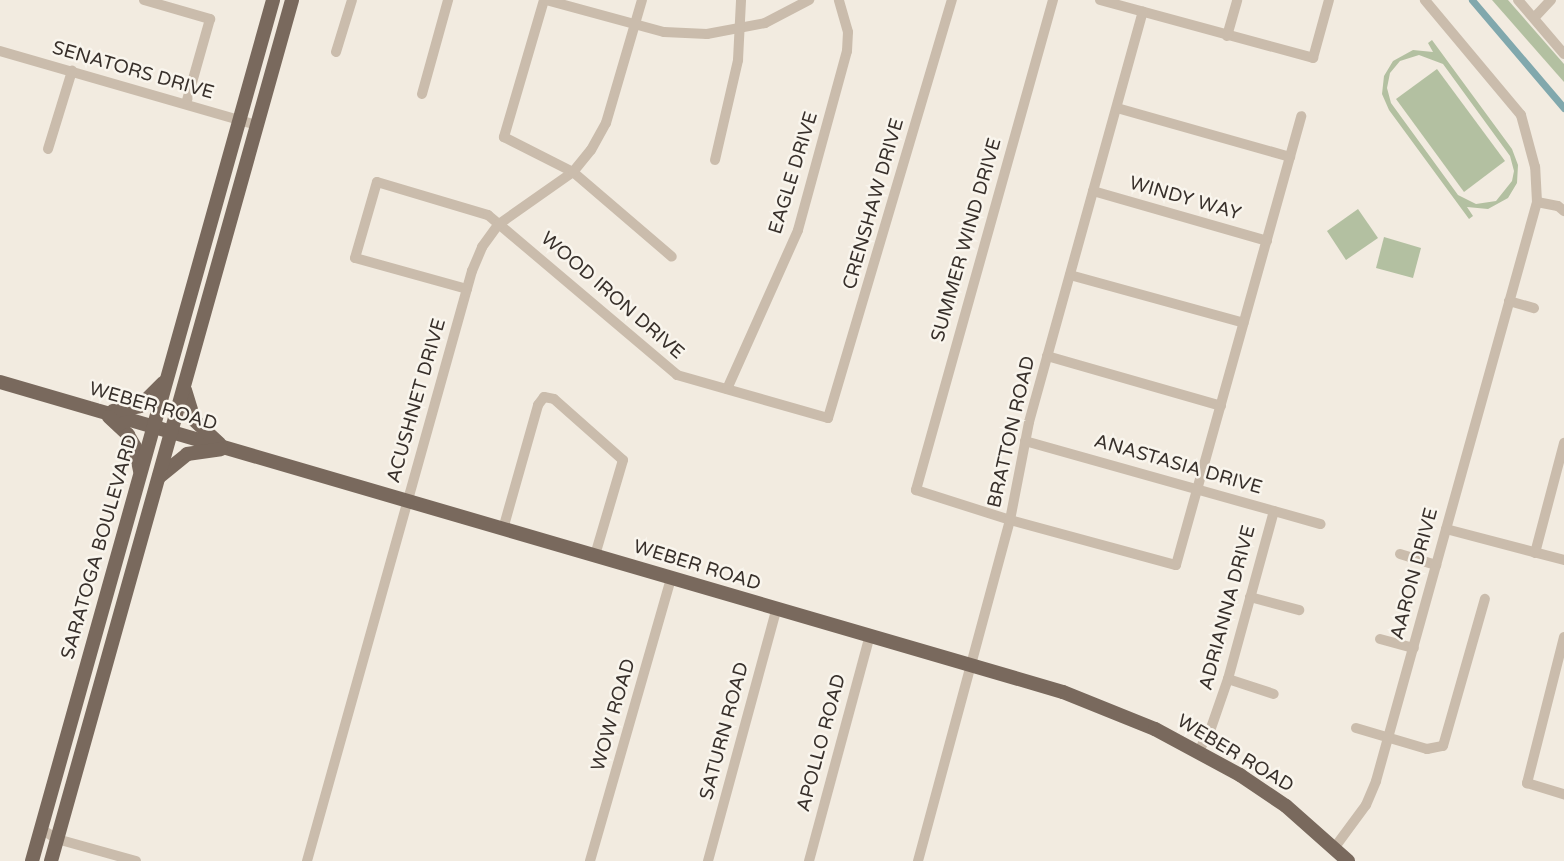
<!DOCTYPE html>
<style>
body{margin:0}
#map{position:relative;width:1564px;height:861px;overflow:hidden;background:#f2ebe0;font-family:"Varela Round",sans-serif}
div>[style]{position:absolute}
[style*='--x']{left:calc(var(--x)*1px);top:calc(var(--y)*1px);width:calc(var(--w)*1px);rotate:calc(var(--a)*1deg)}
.green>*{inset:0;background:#b3c0a1}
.canal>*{height:7px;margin:-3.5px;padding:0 3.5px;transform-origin:3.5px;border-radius:3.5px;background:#81a8ad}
.minor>*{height:10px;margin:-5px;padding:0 5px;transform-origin:5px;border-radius:5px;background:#cabcac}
.major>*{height:14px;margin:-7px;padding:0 7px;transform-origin:7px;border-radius:7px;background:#79695d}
span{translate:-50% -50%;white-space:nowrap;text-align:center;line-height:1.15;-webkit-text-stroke:5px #f9f5ed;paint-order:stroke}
.street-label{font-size:19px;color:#38302b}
</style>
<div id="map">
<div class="green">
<i style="clip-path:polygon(1492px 0,1508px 0,1564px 64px,1564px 82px)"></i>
<i style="clip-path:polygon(evenodd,1432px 40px,1512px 149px,1518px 165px,1517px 183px,1508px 198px,1488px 209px,1467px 207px,1473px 216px,1469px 219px,1389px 110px,1382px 94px,1384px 76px,1393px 61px,1413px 50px,1433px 52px,1428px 43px,1432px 40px,1419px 55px,1443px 64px,1510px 156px,1514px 171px,1512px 181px,1496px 201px,1476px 204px,1458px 195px,1391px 103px,1387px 88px,1390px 73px,1400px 61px,1419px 55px)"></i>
<i style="clip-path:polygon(1437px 69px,1505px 161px,1464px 192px,1396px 99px)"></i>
<i style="clip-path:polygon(1358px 209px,1378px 238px,1346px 260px,1327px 231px)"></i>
<i style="clip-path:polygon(1384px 237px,1421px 248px,1413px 278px,1376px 268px)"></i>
</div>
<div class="canal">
<i style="--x:1472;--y:0;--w:142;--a:49.6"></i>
</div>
<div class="minor">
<i style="--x:144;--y:0;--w:69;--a:16.1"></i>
<i style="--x:210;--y:19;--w:88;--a:105.8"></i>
<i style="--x:544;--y:0;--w:143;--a:106.3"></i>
<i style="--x:504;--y:137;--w:77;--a:26.9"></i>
<i style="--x:573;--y:172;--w:130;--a:40.6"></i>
<i style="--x:546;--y:0;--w:122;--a:15.2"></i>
<i style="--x:664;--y:32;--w:43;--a:2.7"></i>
<i style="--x:707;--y:34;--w:59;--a:-10.7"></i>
<i style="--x:765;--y:23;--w:50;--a:-27.6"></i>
<i style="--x:1053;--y:0;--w:509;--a:105.62"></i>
<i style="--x:916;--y:490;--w:99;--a:17.7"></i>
<i style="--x:1010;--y:520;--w:172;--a:15.2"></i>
<i style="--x:1176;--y:565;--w:466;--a:-74.4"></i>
<i style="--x:1100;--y:0;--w:221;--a:15.2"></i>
<i style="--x:1313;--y:58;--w:60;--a:-74.6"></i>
<i style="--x:1518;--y:0;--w:71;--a:49.6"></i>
<i style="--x:1534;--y:18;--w:25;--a:-47"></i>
<i style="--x:1227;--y:36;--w:37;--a:-74"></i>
<i style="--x:0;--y:51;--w:266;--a:16.1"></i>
<i style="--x:336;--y:52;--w:54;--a:-72.9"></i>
<i style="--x:422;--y:94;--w:98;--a:-74.5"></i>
<i style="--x:1117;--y:108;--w:180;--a:15.8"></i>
<i style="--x:48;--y:149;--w:82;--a:-72.9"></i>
<i style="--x:715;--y:160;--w:103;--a:-77"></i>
<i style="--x:738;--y:60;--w:60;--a:-87.1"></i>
<i style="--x:1093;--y:191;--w:181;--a:16"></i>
<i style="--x:1537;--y:202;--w:21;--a:11"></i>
<i style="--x:1558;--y:206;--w:8;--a:40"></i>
<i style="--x:1070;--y:275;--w:180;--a:15.4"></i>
<i style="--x:467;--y:289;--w:116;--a:-164.5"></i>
<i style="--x:355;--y:258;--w:79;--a:-73.9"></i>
<i style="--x:377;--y:182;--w:116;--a:16.6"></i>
<i style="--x:488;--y:215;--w:248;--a:40.2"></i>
<i style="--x:677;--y:375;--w:157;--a:15.9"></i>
<i style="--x:828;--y:418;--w:436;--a:-73.5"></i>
<i style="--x:1509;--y:301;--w:26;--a:16"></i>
<i style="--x:1047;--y:356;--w:181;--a:16"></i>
<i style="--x:727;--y:389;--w:174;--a:-65.9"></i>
<i style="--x:798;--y:230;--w:186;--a:-74.7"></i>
<i style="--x:847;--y:51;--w:19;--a:-87"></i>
<i style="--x:848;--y:32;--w:33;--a:-106"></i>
<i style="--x:1025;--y:441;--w:307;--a:15.7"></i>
<i style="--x:503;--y:529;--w:129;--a:-74.2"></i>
<i style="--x:538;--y:405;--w:10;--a:-53"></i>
<i style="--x:544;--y:397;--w:10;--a:11"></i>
<i style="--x:554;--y:399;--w:92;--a:41.5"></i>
<i style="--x:623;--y:460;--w:99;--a:106.4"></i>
<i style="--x:1446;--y:529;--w:122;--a:14.7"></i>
<i style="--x:1535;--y:553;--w:114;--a:-75.2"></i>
<i style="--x:1400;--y:554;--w:38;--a:17"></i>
<i style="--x:1250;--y:597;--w:51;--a:14.9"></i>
<i style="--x:1564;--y:637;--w:151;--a:104.2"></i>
<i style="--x:1527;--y:783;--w:39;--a:17"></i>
<i style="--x:1380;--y:639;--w:35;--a:15"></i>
<i style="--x:1228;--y:679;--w:48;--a:18.1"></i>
<i style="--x:1356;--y:728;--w:74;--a:16.5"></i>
<i style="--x:1427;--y:749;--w:16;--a:-11"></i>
<i style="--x:1443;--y:746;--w:153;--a:-74.1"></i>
<i style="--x:1198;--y:753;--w:28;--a:-63"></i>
<i style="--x:1211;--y:728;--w:52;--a:-70.9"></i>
<i style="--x:1228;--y:679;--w:174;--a:-74.7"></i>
<i style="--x:41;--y:829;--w:19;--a:32"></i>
<i style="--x:57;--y:839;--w:82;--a:15.6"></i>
<i style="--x:1335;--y:847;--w:52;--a:-53.6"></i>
<i style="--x:1366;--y:805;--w:26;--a:-67"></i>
<i style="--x:1376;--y:781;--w:601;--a:-74.46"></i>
<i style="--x:1537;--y:202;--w:35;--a:-93"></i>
<i style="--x:1535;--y:167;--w:54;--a:-105.1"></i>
<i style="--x:1521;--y:115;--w:150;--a:-129.9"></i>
<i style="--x:307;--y:861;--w:613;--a:-74.38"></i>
<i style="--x:472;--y:271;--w:26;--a:-67"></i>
<i style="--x:482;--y:247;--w:29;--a:-54"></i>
<i style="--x:499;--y:224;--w:90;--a:-35.1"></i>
<i style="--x:573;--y:172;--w:28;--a:-51"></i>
<i style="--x:591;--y:150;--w:31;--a:-61"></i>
<i style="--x:606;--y:123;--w:128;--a:-73.7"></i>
<i style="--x:590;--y:861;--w:294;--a:-74"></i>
<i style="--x:708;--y:861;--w:260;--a:-74.8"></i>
<i style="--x:809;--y:861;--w:234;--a:-74.9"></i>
<i style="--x:918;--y:861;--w:353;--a:-74.9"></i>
<i style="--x:1010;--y:520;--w:100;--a:-79"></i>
<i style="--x:1029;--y:422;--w:426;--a:-74.5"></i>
</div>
<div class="major">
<i style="--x:0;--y:382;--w:1107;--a:16.26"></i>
<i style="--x:1063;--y:692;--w:99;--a:21.9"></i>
<i style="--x:1155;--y:729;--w:97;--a:28.4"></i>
<i style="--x:1240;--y:775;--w:55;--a:34"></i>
<i style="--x:1286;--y:806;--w:83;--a:41.6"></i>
<i style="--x:185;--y:390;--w:31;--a:73"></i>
<i style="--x:194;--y:420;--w:35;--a:43"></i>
<i style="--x:113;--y:411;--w:27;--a:-10"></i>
<i style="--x:140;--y:406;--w:33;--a:-45"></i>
<i style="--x:109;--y:417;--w:26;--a:43"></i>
<i style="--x:128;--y:435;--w:14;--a:60"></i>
<i style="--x:135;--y:447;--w:24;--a:78"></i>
<i style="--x:159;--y:477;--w:36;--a:-39"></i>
<i style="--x:187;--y:454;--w:34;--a:-8"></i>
<i style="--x:32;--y:861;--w:894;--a:-74.36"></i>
<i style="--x:51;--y:861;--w:894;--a:-74.36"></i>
</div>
<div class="street-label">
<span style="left:133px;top:71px;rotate:16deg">SENATORS DRIVE</span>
<span style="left:794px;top:173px;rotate:-73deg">EAGLE DRIVE</span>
<span style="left:1185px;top:199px;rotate:16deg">WINDY WAY</span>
<span style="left:874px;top:204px;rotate:-74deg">CRENSHAW DRIVE</span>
<span style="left:967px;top:240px;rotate:-74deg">SUMMER WIND DRIVE</span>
<span style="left:612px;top:296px;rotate:41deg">WOOD IRON DRIVE</span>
<span style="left:417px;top:401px;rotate:-74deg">ACUSHNET DRIVE</span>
<span style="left:153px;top:407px;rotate:16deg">WEBER ROAD</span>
<span style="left:1012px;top:432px;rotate:-77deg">BRATTON ROAD</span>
<span style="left:1178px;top:465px;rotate:16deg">ANASTASIA DRIVE</span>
<span style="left:100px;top:547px;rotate:-74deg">SARATOGA BOULEVARD</span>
<span style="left:697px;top:566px;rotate:17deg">WEBER ROAD</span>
<span style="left:1415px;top:574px;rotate:-75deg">AARON DRIVE</span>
<span style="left:1228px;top:608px;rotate:-75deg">ADRIANNA DRIVE</span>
<span style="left:614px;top:715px;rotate:-74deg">WOW ROAD</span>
<span style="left:725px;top:731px;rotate:-75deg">SATURN ROAD</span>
<span style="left:822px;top:743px;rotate:-75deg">APOLLO ROAD</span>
<span style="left:1235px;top:754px;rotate:31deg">WEBER ROAD</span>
</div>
</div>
